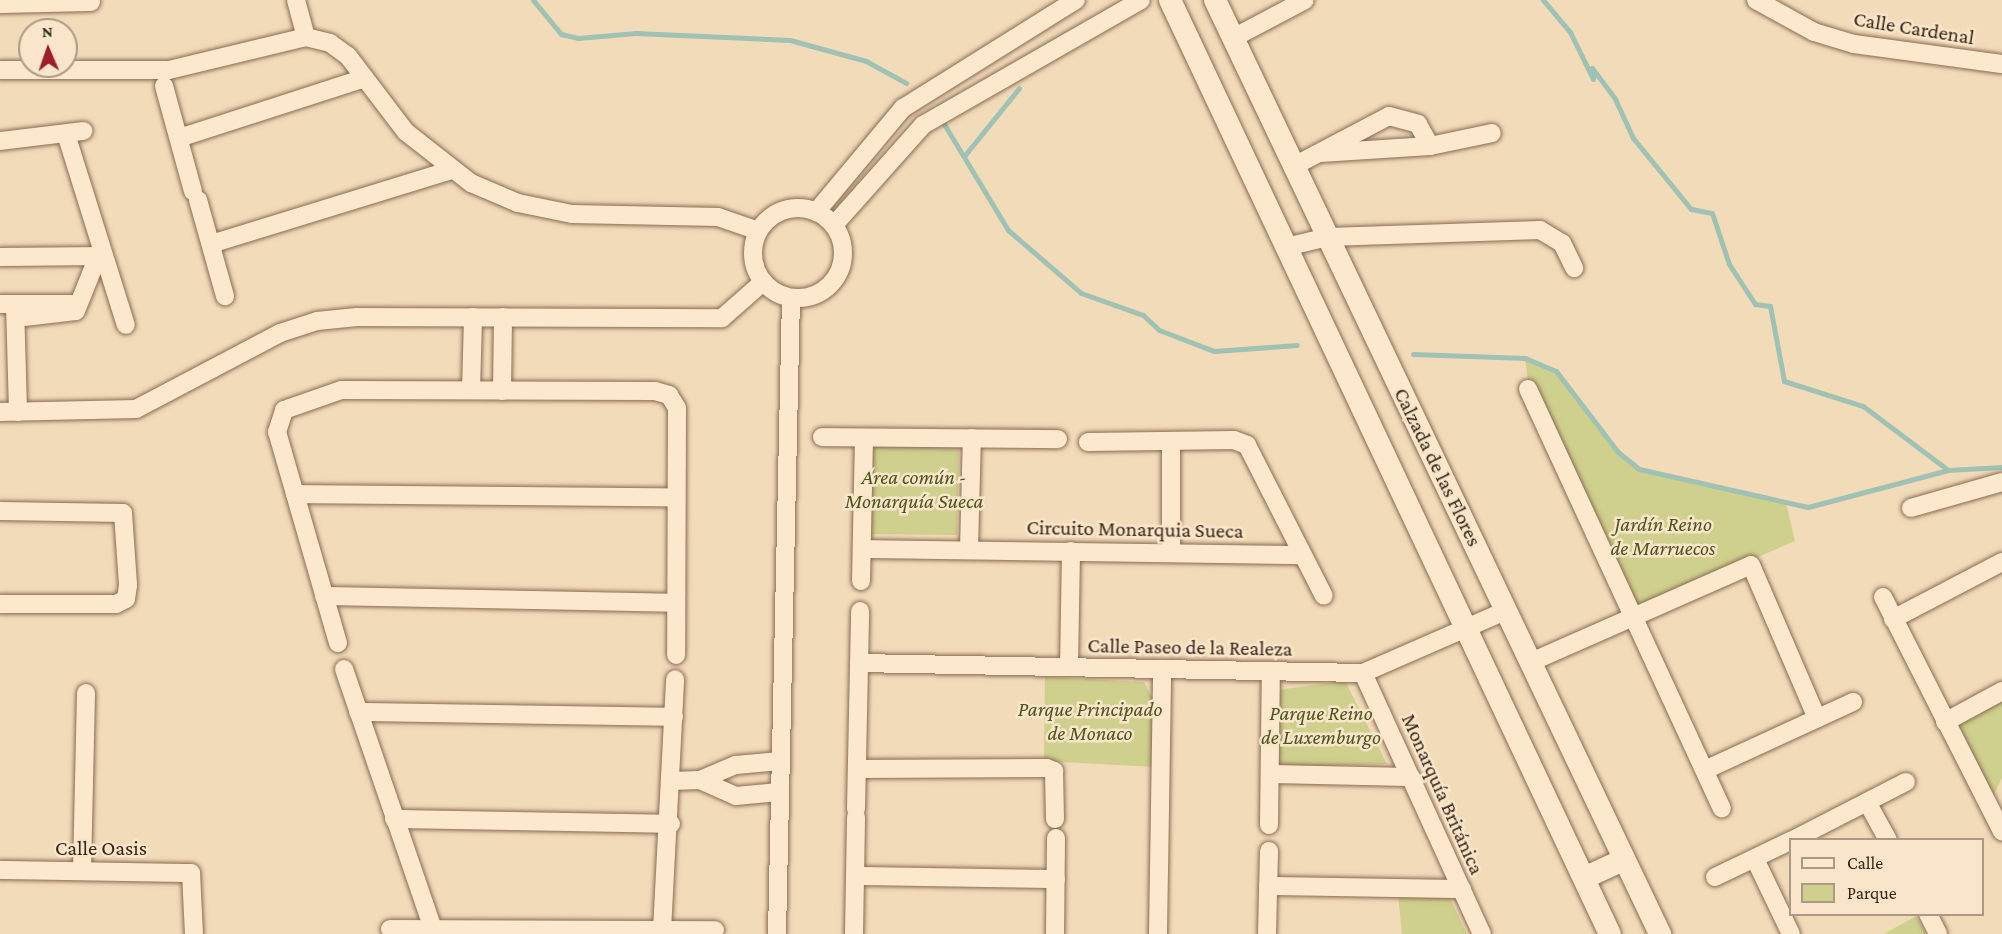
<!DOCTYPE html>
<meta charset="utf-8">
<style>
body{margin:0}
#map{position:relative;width:2002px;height:934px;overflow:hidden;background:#f2dbb9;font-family:"Crimson Pro",serif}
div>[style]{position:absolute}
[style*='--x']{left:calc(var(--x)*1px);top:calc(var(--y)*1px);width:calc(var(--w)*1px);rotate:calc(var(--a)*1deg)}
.green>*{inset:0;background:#cfd08d}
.stream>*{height:5px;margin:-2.5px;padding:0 2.5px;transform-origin:2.5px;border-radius:2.5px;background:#9fc2b4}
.roads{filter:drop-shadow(0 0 2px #8a6a53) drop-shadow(0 0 2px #8a6a53)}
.minor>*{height:18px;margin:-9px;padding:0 9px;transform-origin:9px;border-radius:9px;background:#fce9cd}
.minor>.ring{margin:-9px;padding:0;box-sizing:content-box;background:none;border:18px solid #fce9cd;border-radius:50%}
.tertiary>*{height:22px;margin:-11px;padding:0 11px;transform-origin:11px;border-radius:11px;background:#fce9cd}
span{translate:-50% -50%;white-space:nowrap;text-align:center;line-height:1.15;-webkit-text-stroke:5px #f9e6ca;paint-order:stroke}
.street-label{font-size:21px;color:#372519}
.park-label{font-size:21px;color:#4d551e;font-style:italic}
.legend{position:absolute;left:1789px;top:838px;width:195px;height:78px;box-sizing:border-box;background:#f9e6ca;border:2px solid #ab9983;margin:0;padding:8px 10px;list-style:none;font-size:18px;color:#372519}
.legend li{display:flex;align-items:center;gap:12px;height:30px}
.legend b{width:30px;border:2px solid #ab9983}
.north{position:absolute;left:18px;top:18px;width:60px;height:60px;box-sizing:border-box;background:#f9e6ca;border:2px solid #ab9983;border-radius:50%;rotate:358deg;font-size:16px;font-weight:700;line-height:24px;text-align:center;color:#372519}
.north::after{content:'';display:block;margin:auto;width:21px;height:27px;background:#9e1d2b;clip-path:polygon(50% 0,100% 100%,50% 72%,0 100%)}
</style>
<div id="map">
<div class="green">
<i style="clip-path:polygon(1525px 358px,1556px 371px,1618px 452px,1639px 469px,1786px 503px,1795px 541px,1635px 610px,1529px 389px)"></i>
<i style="clip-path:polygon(871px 443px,959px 444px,957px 535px,869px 534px)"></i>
<i style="clip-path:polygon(1045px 677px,1144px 682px,1153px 699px,1155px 767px,1044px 761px)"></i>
<i style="clip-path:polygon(1345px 681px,1387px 764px,1279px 767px,1277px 690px)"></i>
<i style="clip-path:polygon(2002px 698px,2002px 778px,1993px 796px,1954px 725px)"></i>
<i style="clip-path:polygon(1398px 895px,1449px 896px,1467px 934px,1402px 934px)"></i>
<i style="clip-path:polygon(1916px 916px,1926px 934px,1884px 934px)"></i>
</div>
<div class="stream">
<i style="--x:533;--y:0;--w:44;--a:50.5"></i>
<i style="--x:561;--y:34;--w:17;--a:13"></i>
<i style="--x:578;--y:38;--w:58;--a:-4.9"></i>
<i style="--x:636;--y:33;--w:154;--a:2.6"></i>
<i style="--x:790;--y:40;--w:79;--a:15.4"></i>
<i style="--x:866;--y:61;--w:46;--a:28.8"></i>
<i style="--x:1543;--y:0;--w:42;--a:49.8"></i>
<i style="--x:1570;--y:32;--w:52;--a:63.9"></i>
<i style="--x:1593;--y:79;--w:11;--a:-95"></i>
<i style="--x:1592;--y:68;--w:39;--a:53"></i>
<i style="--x:1615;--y:99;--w:43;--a:65.2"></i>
<i style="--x:1633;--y:138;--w:92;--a:50.8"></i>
<i style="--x:1691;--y:209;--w:21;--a:11"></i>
<i style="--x:1712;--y:213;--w:54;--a:71.6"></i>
<i style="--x:1729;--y:264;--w:48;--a:57"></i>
<i style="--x:1755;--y:304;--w:15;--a:8"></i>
<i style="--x:1770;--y:306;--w:76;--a:79.4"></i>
<i style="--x:1784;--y:381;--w:83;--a:17.6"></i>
<i style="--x:1863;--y:406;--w:106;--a:37"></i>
<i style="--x:941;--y:119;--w:130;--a:58.9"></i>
<i style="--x:1008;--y:230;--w:96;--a:40.8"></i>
<i style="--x:1081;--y:293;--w:66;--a:19.5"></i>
<i style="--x:1143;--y:315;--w:22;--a:43"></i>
<i style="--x:1159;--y:330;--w:59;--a:20.9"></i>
<i style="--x:1214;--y:351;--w:83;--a:-4.1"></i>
<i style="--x:965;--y:155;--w:86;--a:-51.1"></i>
<i style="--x:1413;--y:354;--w:112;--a:2"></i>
<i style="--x:1525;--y:358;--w:34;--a:23"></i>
<i style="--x:1556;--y:371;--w:102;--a:52.6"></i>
<i style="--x:1618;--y:452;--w:27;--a:39"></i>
<i style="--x:1639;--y:469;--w:173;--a:12.7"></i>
<i style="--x:1808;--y:507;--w:145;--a:-14.8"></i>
<i style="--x:1948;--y:470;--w:54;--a:-3.2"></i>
</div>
<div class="roads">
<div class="minor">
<i style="--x:296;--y:0;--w:38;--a:75"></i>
<i style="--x:1756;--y:0;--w:66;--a:28.9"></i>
<i style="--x:1814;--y:32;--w:42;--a:16.7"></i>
<i style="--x:1854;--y:44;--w:149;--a:7.7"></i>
<i style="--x:0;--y:4;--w:91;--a:-1.3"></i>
<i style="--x:1233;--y:38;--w:81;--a:-27.8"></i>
<i style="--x:0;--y:70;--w:169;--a:0"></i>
<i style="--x:169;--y:70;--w:141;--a:-13.5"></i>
<i style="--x:306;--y:37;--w:25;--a:14"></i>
<i style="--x:330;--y:43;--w:22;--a:36"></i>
<i style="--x:348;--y:56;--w:96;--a:52.7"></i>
<i style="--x:406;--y:132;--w:83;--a:38.1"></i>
<i style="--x:471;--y:183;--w:51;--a:23.1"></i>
<i style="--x:518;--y:203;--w:55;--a:11.5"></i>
<i style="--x:572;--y:214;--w:146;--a:1.2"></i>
<i style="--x:718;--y:217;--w:43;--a:18.9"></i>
<i style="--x:164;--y:86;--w:109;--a:74.6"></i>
<i style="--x:66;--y:134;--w:200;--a:72.6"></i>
<i style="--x:179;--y:138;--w:195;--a:-17.9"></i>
<i style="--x:0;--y:141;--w:84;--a:-6.9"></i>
<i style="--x:1320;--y:153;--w:110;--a:-3.6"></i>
<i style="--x:1430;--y:146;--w:63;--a:-11.8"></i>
<i style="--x:1294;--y:166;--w:107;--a:-27.8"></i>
<i style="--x:1389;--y:116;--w:30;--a:15"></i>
<i style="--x:1418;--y:124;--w:25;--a:61"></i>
<i style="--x:198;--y:200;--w:100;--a:74.3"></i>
<i class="ring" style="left:753px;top:208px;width:72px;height:72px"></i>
<i style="--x:816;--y:212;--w:136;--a:-50.1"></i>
<i style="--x:903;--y:108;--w:204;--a:-32"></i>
<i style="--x:834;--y:225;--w:134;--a:-48.3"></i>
<i style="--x:923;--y:125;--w:251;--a:-29.8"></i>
<i style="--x:211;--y:244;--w:252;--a:-17.1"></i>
<i style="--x:1286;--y:247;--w:43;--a:-13.4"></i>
<i style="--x:1328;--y:237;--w:212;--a:-1.9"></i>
<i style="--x:1540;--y:230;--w:26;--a:31"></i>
<i style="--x:1562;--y:243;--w:28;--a:64"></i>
<i style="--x:0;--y:257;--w:103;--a:-0.6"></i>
<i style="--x:0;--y:304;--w:71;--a:0"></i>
<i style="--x:15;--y:304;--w:108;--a:88.4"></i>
<i style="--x:16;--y:318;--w:60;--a:-6.7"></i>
<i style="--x:76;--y:311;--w:59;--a:-68.2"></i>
<i style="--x:1528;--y:389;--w:462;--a:65.2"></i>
<i style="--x:471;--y:390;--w:73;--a:-88.4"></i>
<i style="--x:502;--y:391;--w:74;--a:-89.2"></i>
<i style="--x:0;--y:412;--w:136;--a:-1.3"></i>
<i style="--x:136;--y:409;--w:163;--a:-27.8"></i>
<i style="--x:280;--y:333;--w:39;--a:-18"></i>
<i style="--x:317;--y:321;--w:40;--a:-5.7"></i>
<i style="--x:357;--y:317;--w:365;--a:0.2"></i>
<i style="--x:722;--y:318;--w:55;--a:-41.3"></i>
<i style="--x:822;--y:437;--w:236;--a:0.5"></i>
<i style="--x:1171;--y:441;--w:112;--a:90"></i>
<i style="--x:1088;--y:442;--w:146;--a:-0.8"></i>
<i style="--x:1234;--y:440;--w:14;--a:21"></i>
<i style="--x:1247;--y:445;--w:169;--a:63"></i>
<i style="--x:295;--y:494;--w:380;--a:0.5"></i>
<i style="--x:1911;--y:508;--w:95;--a:-15.9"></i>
<i style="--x:0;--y:511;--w:123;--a:0.9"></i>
<i style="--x:123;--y:513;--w:72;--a:86"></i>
<i style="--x:128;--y:585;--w:14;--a:98"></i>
<i style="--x:126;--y:599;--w:11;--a:153"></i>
<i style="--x:116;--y:604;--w:116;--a:180"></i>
<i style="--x:862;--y:549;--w:437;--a:0.8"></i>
<i style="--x:969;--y:549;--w:111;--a:-88.5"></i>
<i style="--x:861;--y:581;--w:143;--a:-88.8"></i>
<i style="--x:324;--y:596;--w:352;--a:1.1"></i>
<i style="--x:1883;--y:597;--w:263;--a:63.1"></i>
<i style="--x:1893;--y:619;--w:123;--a:-27.6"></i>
<i style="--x:338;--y:643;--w:220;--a:-106.1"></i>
<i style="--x:277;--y:432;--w:23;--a:-72"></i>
<i style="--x:284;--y:410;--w:60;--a:-19.3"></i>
<i style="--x:341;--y:390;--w:314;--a:0.2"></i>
<i style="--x:655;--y:391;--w:15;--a:16"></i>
<i style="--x:669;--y:395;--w:15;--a:58"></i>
<i style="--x:677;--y:408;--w:247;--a:90.2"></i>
<i style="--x:1531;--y:662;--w:240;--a:-23.8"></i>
<i style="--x:1751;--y:565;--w:167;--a:66.7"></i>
<i style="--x:859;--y:663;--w:504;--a:1.14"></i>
<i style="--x:1363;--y:673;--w:157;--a:-23.6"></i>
<i style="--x:1069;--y:667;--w:116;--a:-89"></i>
<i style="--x:344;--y:669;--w:275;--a:71.1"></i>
<i style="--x:1363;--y:673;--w:287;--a:65.5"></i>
<i style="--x:358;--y:712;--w:316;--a:0.9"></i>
<i style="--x:1945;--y:722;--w:65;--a:-28.5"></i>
<i style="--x:857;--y:769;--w:190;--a:-0.3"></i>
<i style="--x:1047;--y:768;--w:8;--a:23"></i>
<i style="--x:1054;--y:771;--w:48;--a:88.8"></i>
<i style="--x:1705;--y:770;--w:163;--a:-24.7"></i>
<i style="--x:1270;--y:774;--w:141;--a:1.2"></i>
<i style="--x:700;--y:780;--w:39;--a:24"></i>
<i style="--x:736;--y:796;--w:43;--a:-5.3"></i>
<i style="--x:672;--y:781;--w:28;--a:-2"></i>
<i style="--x:700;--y:780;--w:39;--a:-23"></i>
<i style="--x:736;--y:765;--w:44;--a:-5.2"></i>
<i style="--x:1867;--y:802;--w:43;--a:61.1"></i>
<i style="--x:856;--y:809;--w:198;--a:-88.8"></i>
<i style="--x:394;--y:819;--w:277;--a:1"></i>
<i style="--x:1269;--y:825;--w:154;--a:-89.3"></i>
<i style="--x:1793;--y:840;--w:127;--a:-27.2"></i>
<i style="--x:1755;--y:859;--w:83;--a:64.4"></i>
<i style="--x:0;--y:870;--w:191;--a:0.9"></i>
<i style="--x:191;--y:873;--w:61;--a:87.2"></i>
<i style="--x:82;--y:870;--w:177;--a:-88.7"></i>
<i style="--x:855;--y:876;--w:201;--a:0.9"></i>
<i style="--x:1715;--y:877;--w:83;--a:-25.6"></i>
<i style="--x:1268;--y:886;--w:194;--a:0.9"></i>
<i style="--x:1928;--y:914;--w:22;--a:63"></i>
<i style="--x:390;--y:929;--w:325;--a:0.2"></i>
<i style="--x:662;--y:930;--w:251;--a:-87"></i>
<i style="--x:777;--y:934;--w:636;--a:-88.74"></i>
<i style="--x:854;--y:934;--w:117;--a:-89"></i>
<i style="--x:1055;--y:934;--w:96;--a:-89.4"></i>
<i style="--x:1158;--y:934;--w:265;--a:-89.1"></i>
<i style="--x:1267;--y:934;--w:83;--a:-88.6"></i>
</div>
<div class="tertiary">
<i style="--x:1170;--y:0;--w:1032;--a:64.78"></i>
<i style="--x:1215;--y:0;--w:1035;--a:64.52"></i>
<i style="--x:1584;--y:878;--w:43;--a:-24.8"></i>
</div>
</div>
<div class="street-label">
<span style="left:1914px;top:28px;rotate:9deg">Calle Cardenal</span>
<span style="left:1438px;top:467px;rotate:64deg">Calzada de las Flores</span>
<span style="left:1135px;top:529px;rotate:1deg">Circuito Monarquia Sueca</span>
<span style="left:1190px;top:647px;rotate:1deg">Calle Paseo de la Realeza</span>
<span style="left:1443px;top:794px;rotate:66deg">Monarquía Británica</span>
<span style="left:101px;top:848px">Calle Oasis</span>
</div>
<div class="park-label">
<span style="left:914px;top:489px">Area común -<br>Monarquía Sueca</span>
<span style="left:1663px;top:536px">Jardín Reino<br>de Marruecos</span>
<span style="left:1090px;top:721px">Parque Principado<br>de Monaco</span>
<span style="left:1321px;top:725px">Parque Reino<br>de Luxemburgo</span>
</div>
<ul class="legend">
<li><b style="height:8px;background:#fce9cd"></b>Calle</li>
<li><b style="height:16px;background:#cfd08d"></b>Parque</li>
</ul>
<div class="north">N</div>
</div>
